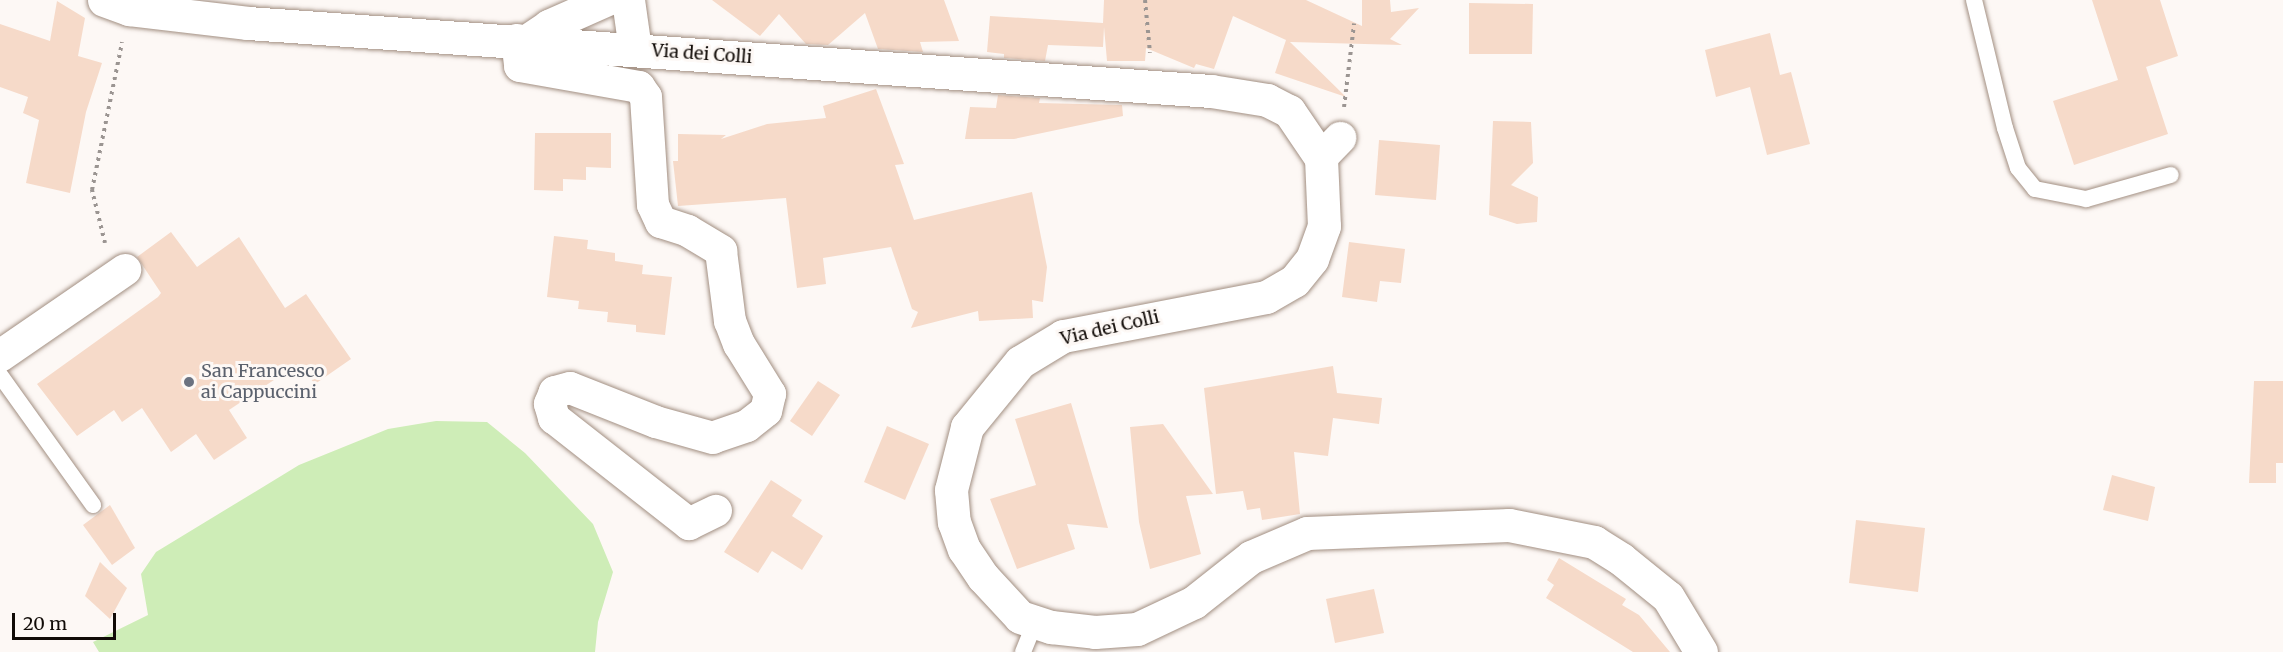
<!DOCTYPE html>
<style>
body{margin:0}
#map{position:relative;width:2283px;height:652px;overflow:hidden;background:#fdf8f5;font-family:Merriweather,serif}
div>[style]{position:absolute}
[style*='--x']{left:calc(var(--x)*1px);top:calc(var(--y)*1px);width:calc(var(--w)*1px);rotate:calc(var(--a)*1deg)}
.green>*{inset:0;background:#ceedb7}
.building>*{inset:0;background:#f6dac9}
.path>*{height:4px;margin-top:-2px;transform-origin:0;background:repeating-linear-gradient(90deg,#9b9592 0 3px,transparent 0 7.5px)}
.roads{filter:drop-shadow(0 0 2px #a28f82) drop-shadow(0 0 2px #a28f82)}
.service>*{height:16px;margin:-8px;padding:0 8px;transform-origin:8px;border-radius:8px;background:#fff}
.minor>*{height:32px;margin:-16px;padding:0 16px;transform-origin:16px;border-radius:16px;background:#fff}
.tertiary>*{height:33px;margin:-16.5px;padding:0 16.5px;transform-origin:16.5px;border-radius:16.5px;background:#fff}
.dots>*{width:16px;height:16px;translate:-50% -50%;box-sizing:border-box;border:3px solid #fdf8f5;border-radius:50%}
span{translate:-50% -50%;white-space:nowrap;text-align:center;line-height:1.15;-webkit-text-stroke:6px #fdf8f5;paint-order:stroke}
.street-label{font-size:18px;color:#110b07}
.worship-label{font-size:18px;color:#5b616d}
.left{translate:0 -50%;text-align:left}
.scale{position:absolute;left:12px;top:613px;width:104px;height:27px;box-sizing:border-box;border:3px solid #110b07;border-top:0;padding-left:8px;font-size:18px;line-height:21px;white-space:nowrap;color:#110b07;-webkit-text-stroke:4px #fdf8f5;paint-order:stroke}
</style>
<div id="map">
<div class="green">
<i style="clip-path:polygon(436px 421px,487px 422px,525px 453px,593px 524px,613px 572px,598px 622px,595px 652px,99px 652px,93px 642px,148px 615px,141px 574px,156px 552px,299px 465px,388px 429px)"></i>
</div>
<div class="building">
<i style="clip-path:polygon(712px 0,944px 0,959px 41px,920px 42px,923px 52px,878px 49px,865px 13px,828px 45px,806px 44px,779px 14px,760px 36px)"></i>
<i style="clip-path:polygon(1104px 0,1306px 0,1362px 26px,1362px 0,1390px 0,1391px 12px,1419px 8px,1390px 39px,1402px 45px,1290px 42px,1346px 97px,1275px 73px,1286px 40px,1233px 16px,1214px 69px,1196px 64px,1194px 68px,1146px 48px,1145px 61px,1107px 61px,1104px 27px,1103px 47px,1048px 45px,1045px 61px,1004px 58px,1004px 54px,987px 52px,990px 16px,1103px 23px)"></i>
<i style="clip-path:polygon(2092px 0,2160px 0,2178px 56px,2146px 67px,2168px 134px,2074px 165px,2053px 101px,2118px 80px)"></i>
<i style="clip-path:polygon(57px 1px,85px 18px,78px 56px,102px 63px,86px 112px,70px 193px,26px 183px,39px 120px,23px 113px,28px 97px,0 87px,0 24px,50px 41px)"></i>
<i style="clip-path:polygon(1469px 3px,1533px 4px,1532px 54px,1469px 54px)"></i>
<i style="clip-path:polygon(1770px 33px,1780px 75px,1791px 72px,1810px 144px,1767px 155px,1750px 87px,1716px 97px,1705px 50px)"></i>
<i style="clip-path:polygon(876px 89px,904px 164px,895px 165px,914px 220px,1032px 192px,1047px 267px,1043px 302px,1032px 300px,1033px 318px,979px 321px,978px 311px,911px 328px,918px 312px,912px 309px,891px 247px,823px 258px,826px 284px,797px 288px,786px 198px,678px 206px,673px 161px,678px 161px,678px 134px,726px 135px,721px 139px,767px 124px,826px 118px,823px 106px)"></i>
<i style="clip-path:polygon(998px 95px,1040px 98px,1039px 103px,1122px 105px,1123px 116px,1014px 139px,965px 139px,970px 107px,996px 108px)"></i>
<i style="clip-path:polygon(1493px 121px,1531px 122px,1533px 163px,1511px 185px,1538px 197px,1537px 222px,1517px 224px,1489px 215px)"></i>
<i style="clip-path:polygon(535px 133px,611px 133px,611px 168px,586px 167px,586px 180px,563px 179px,563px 191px,534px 190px)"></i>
<i style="clip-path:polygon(1379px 140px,1440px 145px,1436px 200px,1375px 195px)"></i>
<i style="clip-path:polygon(171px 232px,197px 267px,239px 237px,285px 308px,306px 294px,351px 359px,315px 384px,298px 364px,229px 410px,247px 438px,214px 460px,196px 434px,171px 452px,142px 408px,122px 422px,114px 410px,77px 436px,37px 384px,158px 297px,161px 293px,137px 257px)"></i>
<i style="clip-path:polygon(554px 236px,588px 240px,587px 249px,615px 253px,615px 261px,643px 265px,642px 274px,672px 277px,665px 335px,636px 332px,636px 325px,607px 322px,608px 312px,578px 309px,579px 301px,547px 297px)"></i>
<i style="clip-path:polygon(1349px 242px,1405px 249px,1401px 283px,1380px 281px,1377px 302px,1342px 297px)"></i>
<i style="clip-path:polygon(1333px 366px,1337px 393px,1382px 398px,1379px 424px,1333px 418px,1328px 456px,1294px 452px,1300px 514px,1262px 520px,1260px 508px,1247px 510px,1243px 491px,1216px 494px,1204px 388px)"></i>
<i style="clip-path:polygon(818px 381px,840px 395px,812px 436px,790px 421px)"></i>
<i style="clip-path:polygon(2254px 381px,2283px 381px,2283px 463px,2276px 463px,2276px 483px,2249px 483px)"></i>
<i style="clip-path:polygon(1071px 403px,1108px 528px,1067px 524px,1075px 549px,1017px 569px,990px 499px,1036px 485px,1015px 419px)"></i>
<i style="clip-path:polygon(1163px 424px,1213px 494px,1186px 496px,1201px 554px,1150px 569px,1139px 522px,1130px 427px)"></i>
<i style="clip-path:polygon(887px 426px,929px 444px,905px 500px,864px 482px)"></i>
<i style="clip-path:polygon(2112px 475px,2155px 487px,2148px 521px,2103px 510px)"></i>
<i style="clip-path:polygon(771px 480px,802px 500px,792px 516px,823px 536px,802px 570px,772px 551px,758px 573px,724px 552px)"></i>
<i style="clip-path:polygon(110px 505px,135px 548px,112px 565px,83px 525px)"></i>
<i style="clip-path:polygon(1856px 520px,1925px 528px,1918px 592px,1849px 583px)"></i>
<i style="clip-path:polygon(1559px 558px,1626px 599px,1622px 605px,1639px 615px,1670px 652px,1633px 652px,1546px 598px,1554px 585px,1547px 580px)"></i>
<i style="clip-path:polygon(100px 562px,127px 588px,110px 619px,85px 596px)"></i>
<i style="clip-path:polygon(1374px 589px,1384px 633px,1335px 643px,1326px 599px)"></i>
</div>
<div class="path">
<i style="--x:1145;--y:0;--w:53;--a:84.6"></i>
<i style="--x:1344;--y:107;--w:84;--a:-83.1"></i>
<i style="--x:105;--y:243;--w:55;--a:-103.8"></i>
<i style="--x:92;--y:190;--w:151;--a:-78.5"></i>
</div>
<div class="roads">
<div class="service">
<i style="--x:1974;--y:0;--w:132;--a:76.4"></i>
<i style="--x:2005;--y:128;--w:42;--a:72"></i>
<i style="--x:2018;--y:168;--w:27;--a:51"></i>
<i style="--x:2035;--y:189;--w:52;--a:11.1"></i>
<i style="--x:2086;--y:199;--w:88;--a:-15.8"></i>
<i style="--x:0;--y:375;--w:160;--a:54.4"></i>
<i style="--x:1023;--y:652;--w:32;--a:-68"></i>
</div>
<div class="minor">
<i style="--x:517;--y:40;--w:26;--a:83"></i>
<i style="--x:520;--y:66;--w:121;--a:10"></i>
<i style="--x:639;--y:87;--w:12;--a:55"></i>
<i style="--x:646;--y:97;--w:108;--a:86.3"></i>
<i style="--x:653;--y:205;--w:19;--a:65"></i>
<i style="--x:661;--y:222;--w:28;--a:18"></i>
<i style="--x:688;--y:231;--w:39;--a:31"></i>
<i style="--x:721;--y:251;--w:71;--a:82.7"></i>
<i style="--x:730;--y:321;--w:25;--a:69"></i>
<i style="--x:739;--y:344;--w:59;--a:58.2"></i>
<i style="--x:770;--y:394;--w:17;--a:103"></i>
<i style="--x:766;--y:411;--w:24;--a:142"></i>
<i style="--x:747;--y:426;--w:36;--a:161"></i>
<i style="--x:713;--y:438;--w:59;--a:-164.3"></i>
<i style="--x:656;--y:422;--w:92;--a:-158.4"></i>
<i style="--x:570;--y:388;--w:16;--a:165"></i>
<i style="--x:555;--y:392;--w:13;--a:113"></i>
<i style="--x:550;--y:404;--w:15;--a:74"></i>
<i style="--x:554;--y:418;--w:172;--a:38.1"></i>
<i style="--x:689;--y:524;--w:30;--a:-26"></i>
<i style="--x:527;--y:41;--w:27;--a:-34"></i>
<i style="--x:549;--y:26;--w:64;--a:-23.8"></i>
<i style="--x:1321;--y:158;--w:28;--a:-46"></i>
<i style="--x:0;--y:356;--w:152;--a:-34.5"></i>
</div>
<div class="tertiary">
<i style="--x:104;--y:0;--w:27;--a:20"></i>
<i style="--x:129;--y:9;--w:120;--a:6.7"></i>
<i style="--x:248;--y:23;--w:965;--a:4.04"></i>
<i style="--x:1211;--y:91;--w:57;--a:9.1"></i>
<i style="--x:1267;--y:100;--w:25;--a:27"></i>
<i style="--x:1289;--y:111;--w:57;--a:55.8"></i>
<i style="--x:1321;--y:158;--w:68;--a:87.5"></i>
<i style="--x:1324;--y:226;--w:35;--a:110"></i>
<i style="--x:1312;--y:259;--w:28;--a:129"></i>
<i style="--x:1294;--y:281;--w:32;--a:150"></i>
<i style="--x:1266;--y:297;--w:207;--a:169.1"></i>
<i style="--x:1063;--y:336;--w:50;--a:148.8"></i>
<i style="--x:1020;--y:362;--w:84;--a:129.2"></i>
<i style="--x:967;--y:427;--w:65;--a:104.3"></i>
<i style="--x:951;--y:490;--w:32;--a:85"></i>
<i style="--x:954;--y:522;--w:29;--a:70"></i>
<i style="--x:964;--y:549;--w:34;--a:56"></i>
<i style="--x:983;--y:577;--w:54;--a:47.2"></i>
<i style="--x:1020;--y:617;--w:33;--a:18"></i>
<i style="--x:1051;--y:627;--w:44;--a:6.5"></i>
<i style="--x:1095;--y:632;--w:42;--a:-4.1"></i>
<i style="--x:1137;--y:629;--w:63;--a:-25.3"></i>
<i style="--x:1194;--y:602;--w:73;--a:-38.3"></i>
<i style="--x:1251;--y:557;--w:61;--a:-23.2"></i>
<i style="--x:1307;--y:533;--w:202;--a:-2.3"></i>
<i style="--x:1509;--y:525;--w:87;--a:11.3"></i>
<i style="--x:1594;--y:542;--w:32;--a:32"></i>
<i style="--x:1621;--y:559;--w:60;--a:39"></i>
<i style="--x:1668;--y:597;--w:64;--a:59"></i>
<i style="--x:628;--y:0;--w:49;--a:81.9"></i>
</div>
</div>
<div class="dots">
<i style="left:189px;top:382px;background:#6b7280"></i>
</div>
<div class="street-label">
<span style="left:702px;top:54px;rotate:4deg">Via dei Colli</span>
<span style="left:1110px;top:328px;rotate:-13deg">Via dei Colli</span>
</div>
<div class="worship-label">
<span class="left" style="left:201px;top:382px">San Francesco<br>ai Cappuccini</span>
</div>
<div class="scale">20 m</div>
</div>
